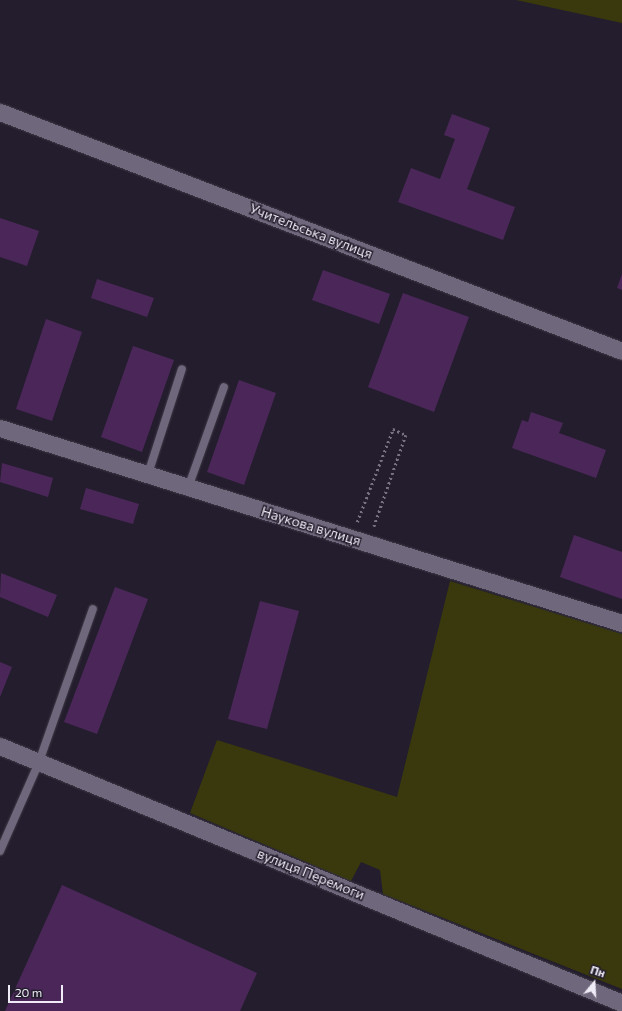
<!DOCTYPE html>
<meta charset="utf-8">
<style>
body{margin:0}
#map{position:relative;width:622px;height:1011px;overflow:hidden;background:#231d2d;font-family:Commissioner,sans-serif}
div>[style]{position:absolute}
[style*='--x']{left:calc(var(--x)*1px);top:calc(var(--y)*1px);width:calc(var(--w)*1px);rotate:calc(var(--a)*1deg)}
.green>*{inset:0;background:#39390d}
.building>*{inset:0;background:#4b2759}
.path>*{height:2.5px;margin-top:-1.25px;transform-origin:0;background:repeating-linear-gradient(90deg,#787381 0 2px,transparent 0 5px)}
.roads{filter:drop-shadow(0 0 1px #3e3947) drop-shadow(0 0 1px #3e3947)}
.service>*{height:8px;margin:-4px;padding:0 4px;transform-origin:4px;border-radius:4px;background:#6f687c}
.minor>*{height:17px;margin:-8.5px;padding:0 8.5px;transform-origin:8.5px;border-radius:8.5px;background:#6f687c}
span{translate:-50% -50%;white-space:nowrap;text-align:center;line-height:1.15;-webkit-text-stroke:3px #231d2d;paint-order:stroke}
.street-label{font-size:14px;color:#f0ecf7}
.north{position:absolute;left:574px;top:963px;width:40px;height:40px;-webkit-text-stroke:3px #231d2d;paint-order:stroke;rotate:18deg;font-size:11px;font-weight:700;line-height:16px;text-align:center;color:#f0ecf7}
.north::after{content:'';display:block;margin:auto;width:14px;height:18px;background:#f0ecf7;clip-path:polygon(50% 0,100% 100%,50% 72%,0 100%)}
.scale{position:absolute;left:8px;top:985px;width:55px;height:18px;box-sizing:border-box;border:2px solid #f0ecf7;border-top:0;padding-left:5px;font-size:12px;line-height:14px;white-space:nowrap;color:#f0ecf7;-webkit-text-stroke:3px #231d2d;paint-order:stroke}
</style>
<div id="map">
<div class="green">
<i style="clip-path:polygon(516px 0,622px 0,622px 23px)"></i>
<i style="clip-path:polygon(450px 581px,622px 634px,622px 989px,383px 894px,380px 870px,361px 862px,351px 881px,190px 813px,217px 740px,397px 797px)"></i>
</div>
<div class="building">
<i style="clip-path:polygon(452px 114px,490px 128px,467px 189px,515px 207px,503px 240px,398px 202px,411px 168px,440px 179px,455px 139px,444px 135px)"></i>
<i style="clip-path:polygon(0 218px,39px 231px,27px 266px,0 257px)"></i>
<i style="clip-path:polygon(323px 270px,390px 294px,379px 324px,312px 300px)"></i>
<i style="clip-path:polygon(622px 274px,622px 290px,617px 288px)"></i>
<i style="clip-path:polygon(97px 279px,154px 298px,147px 317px,91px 298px)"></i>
<i style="clip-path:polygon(403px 293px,469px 317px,434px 412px,368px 387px)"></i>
<i style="clip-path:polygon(46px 319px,82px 332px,52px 421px,16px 409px)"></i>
<i style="clip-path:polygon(133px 346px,174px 360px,142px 452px,101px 437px)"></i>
<i style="clip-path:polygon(239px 380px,276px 393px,244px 485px,207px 472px)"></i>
<i style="clip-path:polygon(531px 412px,563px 423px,559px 433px,606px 450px,596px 478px,512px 448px,522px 420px,528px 422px)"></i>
<i style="clip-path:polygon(2px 463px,53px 478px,48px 497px,0 482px)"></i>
<i style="clip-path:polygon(86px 488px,139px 504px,133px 524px,80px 509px)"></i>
<i style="clip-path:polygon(574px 535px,622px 552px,622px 599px,560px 577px)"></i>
<i style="clip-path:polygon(1px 573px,57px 595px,48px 617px,0 597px)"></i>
<i style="clip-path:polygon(115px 587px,148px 599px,97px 734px,64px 722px)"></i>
<i style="clip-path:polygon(260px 601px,299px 611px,267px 729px,228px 719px)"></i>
<i style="clip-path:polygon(0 662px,12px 667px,0 697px)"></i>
<i style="clip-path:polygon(62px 885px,257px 973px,240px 1011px,5px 1011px)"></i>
</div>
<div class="path">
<i style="--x:357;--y:522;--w:100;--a:-68.8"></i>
<i style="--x:393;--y:429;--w:14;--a:25"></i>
<i style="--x:406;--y:435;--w:97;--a:109.2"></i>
</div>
<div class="roads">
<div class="service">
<i style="--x:148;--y:474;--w:110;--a:-72.1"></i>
<i style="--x:188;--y:488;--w:107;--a:-70.4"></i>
<i style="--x:0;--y:851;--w:97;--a:-66.3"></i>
<i style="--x:39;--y:762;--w:162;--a:-70.6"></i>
</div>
<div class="minor">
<i style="--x:0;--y:112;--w:666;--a:21.02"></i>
<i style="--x:0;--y:428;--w:652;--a:17.41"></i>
<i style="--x:0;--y:746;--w:673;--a:22.45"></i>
</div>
</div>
<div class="street-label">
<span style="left:311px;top:231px;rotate:21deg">Учительська вулиця</span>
<span style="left:311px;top:526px;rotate:17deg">Наукова вулиця</span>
<span style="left:311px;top:874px;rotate:22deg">вулиця Перемоги</span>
</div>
<div class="north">Пн</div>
<div class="scale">20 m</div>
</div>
